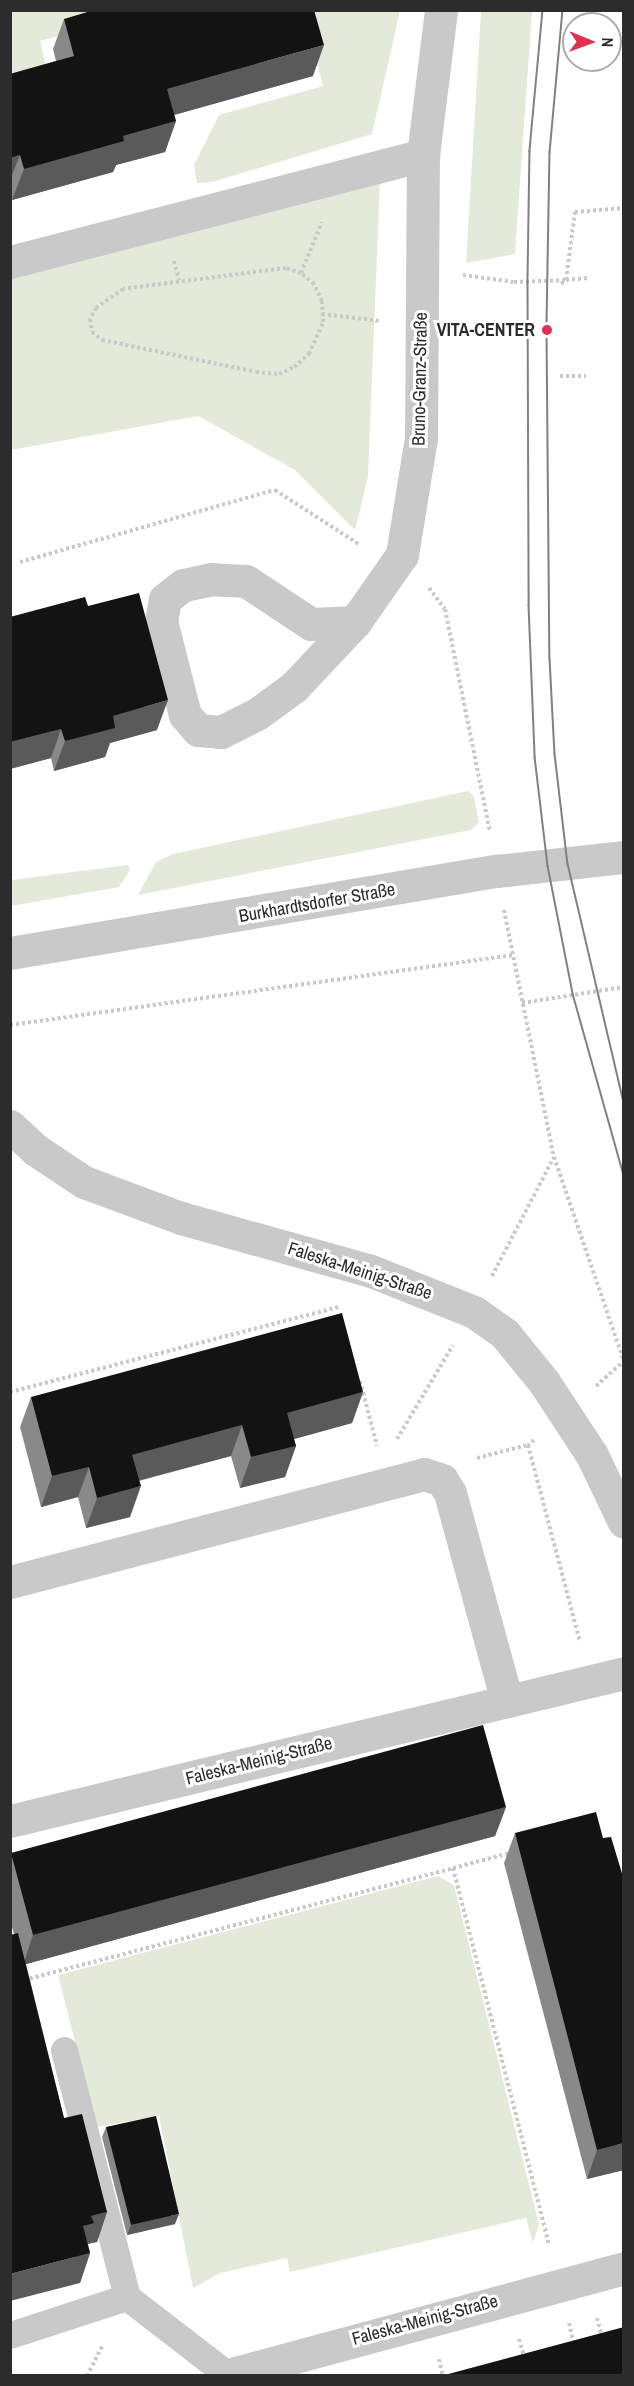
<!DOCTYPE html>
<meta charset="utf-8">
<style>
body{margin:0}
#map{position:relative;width:634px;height:2386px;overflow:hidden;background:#fff;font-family:"Archivo Narrow",sans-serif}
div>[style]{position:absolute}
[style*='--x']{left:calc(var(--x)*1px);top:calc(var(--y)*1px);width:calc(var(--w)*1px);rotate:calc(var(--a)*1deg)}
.green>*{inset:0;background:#e4eada}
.path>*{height:4px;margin-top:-2px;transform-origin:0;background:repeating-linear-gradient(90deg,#c9c9c9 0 3px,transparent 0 6px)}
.lane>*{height:27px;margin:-13.5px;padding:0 13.5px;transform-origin:13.5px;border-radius:13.5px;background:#c9c9c9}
.street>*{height:33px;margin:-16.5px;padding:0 16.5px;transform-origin:16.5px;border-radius:16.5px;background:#c9c9c9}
.tram>*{height:1.5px;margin:-0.75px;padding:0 0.75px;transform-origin:0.75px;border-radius:0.75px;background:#818181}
.wall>*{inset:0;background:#898989}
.shaded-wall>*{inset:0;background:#5a5a5a}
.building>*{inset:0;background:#131313}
.dots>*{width:16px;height:16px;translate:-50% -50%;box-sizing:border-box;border:3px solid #fff;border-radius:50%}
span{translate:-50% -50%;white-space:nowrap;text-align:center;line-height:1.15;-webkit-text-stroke:6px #fff;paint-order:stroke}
.poi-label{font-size:18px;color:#2c2c2c;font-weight:700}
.right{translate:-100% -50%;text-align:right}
.street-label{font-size:18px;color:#2c2c2c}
.frame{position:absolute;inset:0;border:12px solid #2c2c2c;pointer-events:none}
.north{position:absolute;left:562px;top:12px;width:60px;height:60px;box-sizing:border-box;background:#fff;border:2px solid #ababab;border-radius:50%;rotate:91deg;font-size:16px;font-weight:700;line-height:24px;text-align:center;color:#2c2c2c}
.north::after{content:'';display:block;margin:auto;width:21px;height:27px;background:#e03250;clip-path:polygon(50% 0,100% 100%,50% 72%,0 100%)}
</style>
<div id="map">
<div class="green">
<i style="clip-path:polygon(11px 11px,153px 11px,40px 41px,50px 82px,11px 92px)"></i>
<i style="clip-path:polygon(303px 11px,400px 11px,372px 134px,212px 182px,197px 183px,194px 165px,219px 115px,323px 86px)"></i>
<i style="clip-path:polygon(481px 11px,532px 11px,515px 254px,466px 263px)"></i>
<i style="clip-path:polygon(380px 181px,368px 477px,355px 530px,295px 470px,198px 416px,11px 450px,11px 277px)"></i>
<i style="clip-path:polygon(468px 791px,474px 797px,479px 822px,471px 830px,138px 895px,156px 862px,173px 854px)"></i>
<i style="clip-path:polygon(128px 865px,130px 870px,119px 887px,11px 906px,11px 880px)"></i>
<i style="clip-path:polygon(438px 1876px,454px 1885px,539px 2224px,533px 2243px,526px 2218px,290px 2272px,287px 2258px,220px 2273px,193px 2288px,159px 2116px,97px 2127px,58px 1975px)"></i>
</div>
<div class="path">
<i style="--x:174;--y:261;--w:20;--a:75"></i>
<i style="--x:301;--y:273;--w:16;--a:-162"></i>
<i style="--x:286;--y:268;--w:164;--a:172.7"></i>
<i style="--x:123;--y:289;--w:33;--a:145"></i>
<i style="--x:96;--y:308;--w:13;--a:119"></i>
<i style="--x:90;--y:319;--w:13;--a:81"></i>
<i style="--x:92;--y:332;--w:13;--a:39"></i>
<i style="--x:102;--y:340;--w:157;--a:11.7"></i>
<i style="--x:256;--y:372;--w:23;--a:5"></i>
<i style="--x:279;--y:374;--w:17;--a:-25"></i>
<i style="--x:294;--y:367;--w:20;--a:-41"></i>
<i style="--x:309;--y:354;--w:35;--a:-66"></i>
<i style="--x:323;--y:322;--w:21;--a:-93"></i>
<i style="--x:322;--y:301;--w:19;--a:-115"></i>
<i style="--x:314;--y:284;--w:17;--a:-140"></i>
<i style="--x:301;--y:273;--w:55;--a:-67.6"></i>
<i style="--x:463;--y:275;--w:51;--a:7.8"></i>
<i style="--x:514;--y:282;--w:52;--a:-2.2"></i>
<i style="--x:566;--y:280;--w:69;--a:-82.5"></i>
<i style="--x:575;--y:212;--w:49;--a:-4.7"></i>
<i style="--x:561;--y:284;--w:6;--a:-39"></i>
<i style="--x:566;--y:280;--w:22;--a:-5"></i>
<i style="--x:322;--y:314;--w:59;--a:6.8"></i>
<i style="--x:560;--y:376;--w:26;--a:0"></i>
<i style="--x:20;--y:562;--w:265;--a:-15.8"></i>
<i style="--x:275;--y:490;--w:101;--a:32.9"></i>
<i style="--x:429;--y:588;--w:26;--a:53"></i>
<i style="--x:445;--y:609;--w:227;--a:78.6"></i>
<i style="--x:504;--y:910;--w:252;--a:78.6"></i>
<i style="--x:554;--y:1157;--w:217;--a:71.1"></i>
<i style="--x:522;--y:1003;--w:103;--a:-8.9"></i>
<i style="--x:10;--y:1025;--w:508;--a:-7.92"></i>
<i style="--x:492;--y:1276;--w:134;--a:-62.5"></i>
<i style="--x:360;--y:1381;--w:67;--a:75.3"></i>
<i style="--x:596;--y:1386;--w:36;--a:-42"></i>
<i style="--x:10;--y:1392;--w:340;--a:-14.5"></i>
<i style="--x:397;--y:1439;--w:109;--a:-59.2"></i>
<i style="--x:534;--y:1440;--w:8;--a:140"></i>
<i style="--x:528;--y:1445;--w:204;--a:75.2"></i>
<i style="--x:477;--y:1458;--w:53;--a:-14.3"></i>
<i style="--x:453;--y:1868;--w:59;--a:-14.7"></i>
<i style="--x:24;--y:1980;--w:443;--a:-14.6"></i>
<i style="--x:453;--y:1868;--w:390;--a:75.7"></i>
<i style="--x:597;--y:2318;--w:20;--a:75"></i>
<i style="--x:569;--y:2323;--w:23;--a:77"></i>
<i style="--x:519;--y:2339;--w:19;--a:74"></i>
<i style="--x:439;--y:2359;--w:17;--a:77"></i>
<i style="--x:87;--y:2376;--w:34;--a:-63"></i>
</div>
<div class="lane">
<i style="--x:64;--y:2050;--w:255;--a:75.7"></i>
<i style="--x:127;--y:2297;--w:128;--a:37.7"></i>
<i style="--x:10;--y:2335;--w:123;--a:-18"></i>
</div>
<div class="street">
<i style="--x:10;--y:262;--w:427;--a:-14.5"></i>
<i style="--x:355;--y:622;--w:44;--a:177.4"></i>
<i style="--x:311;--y:624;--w:78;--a:-146.5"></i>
<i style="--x:246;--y:581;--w:34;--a:-177"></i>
<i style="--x:212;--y:579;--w:30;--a:168"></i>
<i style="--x:183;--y:585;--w:23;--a:142"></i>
<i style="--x:165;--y:599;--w:22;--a:100"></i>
<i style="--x:161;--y:621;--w:97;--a:75.7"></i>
<i style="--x:185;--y:715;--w:20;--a:49"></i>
<i style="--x:198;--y:730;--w:23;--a:5"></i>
<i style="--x:221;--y:732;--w:40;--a:-26.6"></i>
<i style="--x:257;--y:714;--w:46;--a:-36.1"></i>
<i style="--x:294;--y:687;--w:89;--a:-46.8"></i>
<i style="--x:355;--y:622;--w:82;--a:-55"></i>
<i style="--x:402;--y:555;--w:119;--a:-80.8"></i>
<i style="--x:421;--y:438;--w:283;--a:-89.6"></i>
<i style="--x:423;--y:155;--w:146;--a:-82.9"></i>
<i style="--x:10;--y:953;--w:494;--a:-9.6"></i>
<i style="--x:497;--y:871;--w:128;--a:-6.3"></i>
<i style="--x:10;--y:1126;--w:35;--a:43"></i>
<i style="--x:36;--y:1150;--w:58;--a:33.7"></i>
<i style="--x:84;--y:1182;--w:103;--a:20.4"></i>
<i style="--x:181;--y:1218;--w:197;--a:15.6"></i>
<i style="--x:371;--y:1271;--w:111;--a:21.7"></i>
<i style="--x:474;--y:1312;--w:38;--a:35"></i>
<i style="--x:505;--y:1334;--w:62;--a:50.9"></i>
<i style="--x:544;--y:1382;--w:87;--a:56.7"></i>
<i style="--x:592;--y:1455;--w:74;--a:64.5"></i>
<i style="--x:10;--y:1582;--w:428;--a:-14.6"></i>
<i style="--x:424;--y:1474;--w:19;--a:18"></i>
<i style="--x:442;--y:1480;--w:15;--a:58"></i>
<i style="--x:450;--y:1493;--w:216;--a:74.7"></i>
<i style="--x:10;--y:1821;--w:632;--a:-13.55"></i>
<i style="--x:228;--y:2375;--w:410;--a:-15.1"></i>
</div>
<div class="tram">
<i style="--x:543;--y:10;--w:142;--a:95.3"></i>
<i style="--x:530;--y:151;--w:131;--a:90.9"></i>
<i style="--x:528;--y:282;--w:323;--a:89.8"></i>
<i style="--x:529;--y:605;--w:152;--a:87.7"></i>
<i style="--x:535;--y:757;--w:110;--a:83.2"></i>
<i style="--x:548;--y:866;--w:130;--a:78.9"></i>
<i style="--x:573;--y:994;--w:188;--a:74.3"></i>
<i style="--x:563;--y:10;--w:143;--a:95.2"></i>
<i style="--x:550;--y:152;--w:178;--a:91"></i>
<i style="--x:547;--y:330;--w:329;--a:89.5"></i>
<i style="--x:550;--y:659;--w:95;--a:87"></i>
<i style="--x:555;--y:754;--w:111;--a:83.3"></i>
<i style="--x:568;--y:864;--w:245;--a:76.8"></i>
</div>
<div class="wall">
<i style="clip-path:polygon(64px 19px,313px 76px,174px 115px,176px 121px,165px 152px,116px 165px,113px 172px,12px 200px,10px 193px,10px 74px,56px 61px,53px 49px)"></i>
<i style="clip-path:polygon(88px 606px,157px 730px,110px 743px,105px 757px,54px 771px,51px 758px,10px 769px,10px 617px)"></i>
<i style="clip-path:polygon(363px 1392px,352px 1423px,294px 1439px,296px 1446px,285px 1477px,240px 1488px,231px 1456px,139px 1481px,130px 1517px,86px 1528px,78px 1497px,41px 1507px,20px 1427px,31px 1397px)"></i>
<i style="clip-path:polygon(506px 1807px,495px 1836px,26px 1964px,64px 2118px,107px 2212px,97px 2242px,88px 2244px,90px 2253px,80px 2283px,14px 1934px,10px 1920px,11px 1853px)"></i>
<i style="clip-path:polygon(515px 1833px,624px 2170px,587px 2179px,504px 1863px)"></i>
<i style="clip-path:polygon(106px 2127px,175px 2224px,127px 2235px,102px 2137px)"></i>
</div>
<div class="shaded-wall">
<i style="clip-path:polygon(324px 45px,313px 76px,156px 120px,167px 89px)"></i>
<i style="clip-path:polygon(176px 121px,165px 152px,116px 165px,113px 172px,12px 200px,24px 169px,123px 136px)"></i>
<i style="clip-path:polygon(20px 155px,10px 180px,10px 158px)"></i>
<i style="clip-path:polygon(168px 700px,157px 730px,110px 743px,105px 757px,54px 771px,65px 741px,113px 716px)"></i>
<i style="clip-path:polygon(61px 729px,51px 758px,10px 769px,10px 742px)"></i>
<i style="clip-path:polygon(363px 1392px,352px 1423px,276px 1444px,287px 1413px)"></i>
<i style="clip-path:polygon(242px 1425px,231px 1456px,121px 1485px,132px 1455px)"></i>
<i style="clip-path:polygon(296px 1446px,285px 1477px,240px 1488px,251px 1457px)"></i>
<i style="clip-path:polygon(89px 1467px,78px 1497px,41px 1507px,52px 1476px)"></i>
<i style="clip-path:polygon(141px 1486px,130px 1517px,86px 1528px,97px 1498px)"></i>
<i style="clip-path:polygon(506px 1807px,495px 1836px,23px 1965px,33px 1935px)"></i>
<i style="clip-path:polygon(624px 2143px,624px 2170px,587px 2179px,597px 2150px)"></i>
<i style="clip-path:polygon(107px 2212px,97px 2242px,86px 2244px,83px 2226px,91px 2216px)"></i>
<i style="clip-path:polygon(179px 2214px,175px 2224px,127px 2235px,131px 2225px)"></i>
<i style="clip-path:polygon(90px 2253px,80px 2283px,10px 2301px,10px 2274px)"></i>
</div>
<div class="building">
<i style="clip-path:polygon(94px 10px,314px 10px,324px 45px,167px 89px,176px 121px,123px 136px,124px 141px,24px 169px,20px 155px,10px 158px,10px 74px,74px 56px,64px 19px)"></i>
<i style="clip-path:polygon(139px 593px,168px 700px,113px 716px,115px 728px,65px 741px,61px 729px,10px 742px,10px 617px,85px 597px,88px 606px)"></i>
<i style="clip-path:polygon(342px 1313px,363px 1392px,287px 1413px,296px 1446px,251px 1457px,242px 1425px,132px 1455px,141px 1486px,97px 1498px,89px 1467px,52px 1476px,31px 1397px)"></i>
<i style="clip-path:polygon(483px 1725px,506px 1807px,33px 1935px,11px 1853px)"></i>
<i style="clip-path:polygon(596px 1812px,603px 1838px,611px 1837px,624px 1880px,624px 2143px,597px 2150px,515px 1833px)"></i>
<i style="clip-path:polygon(18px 1933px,64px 2118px,82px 2114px,107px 2212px,91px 2216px,94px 2223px,83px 2226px,90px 2253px,10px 2274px,10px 1935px)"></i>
<i style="clip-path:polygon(156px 2116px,179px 2214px,131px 2225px,106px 2127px)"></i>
<i style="clip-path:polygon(624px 2327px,624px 2376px,441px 2376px)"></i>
</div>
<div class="dots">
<i style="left:547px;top:330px;background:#e03250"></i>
</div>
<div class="poi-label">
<span class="right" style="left:535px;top:330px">VITA-CENTER</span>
</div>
<div class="street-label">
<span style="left:420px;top:379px;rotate:-89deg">Bruno-Granz-Straße</span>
<span style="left:317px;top:903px;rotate:-10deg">Burkhardtsdorfer Straße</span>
<span style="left:360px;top:1271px;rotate:18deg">Faleska-Meinig-Straße</span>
<span style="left:259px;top:1761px;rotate:-14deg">Faleska-Meinig-Straße</span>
<span style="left:425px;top:2320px;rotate:-15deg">Faleska-Meinig-Straße</span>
</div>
<div class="frame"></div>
<div class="north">N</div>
</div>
